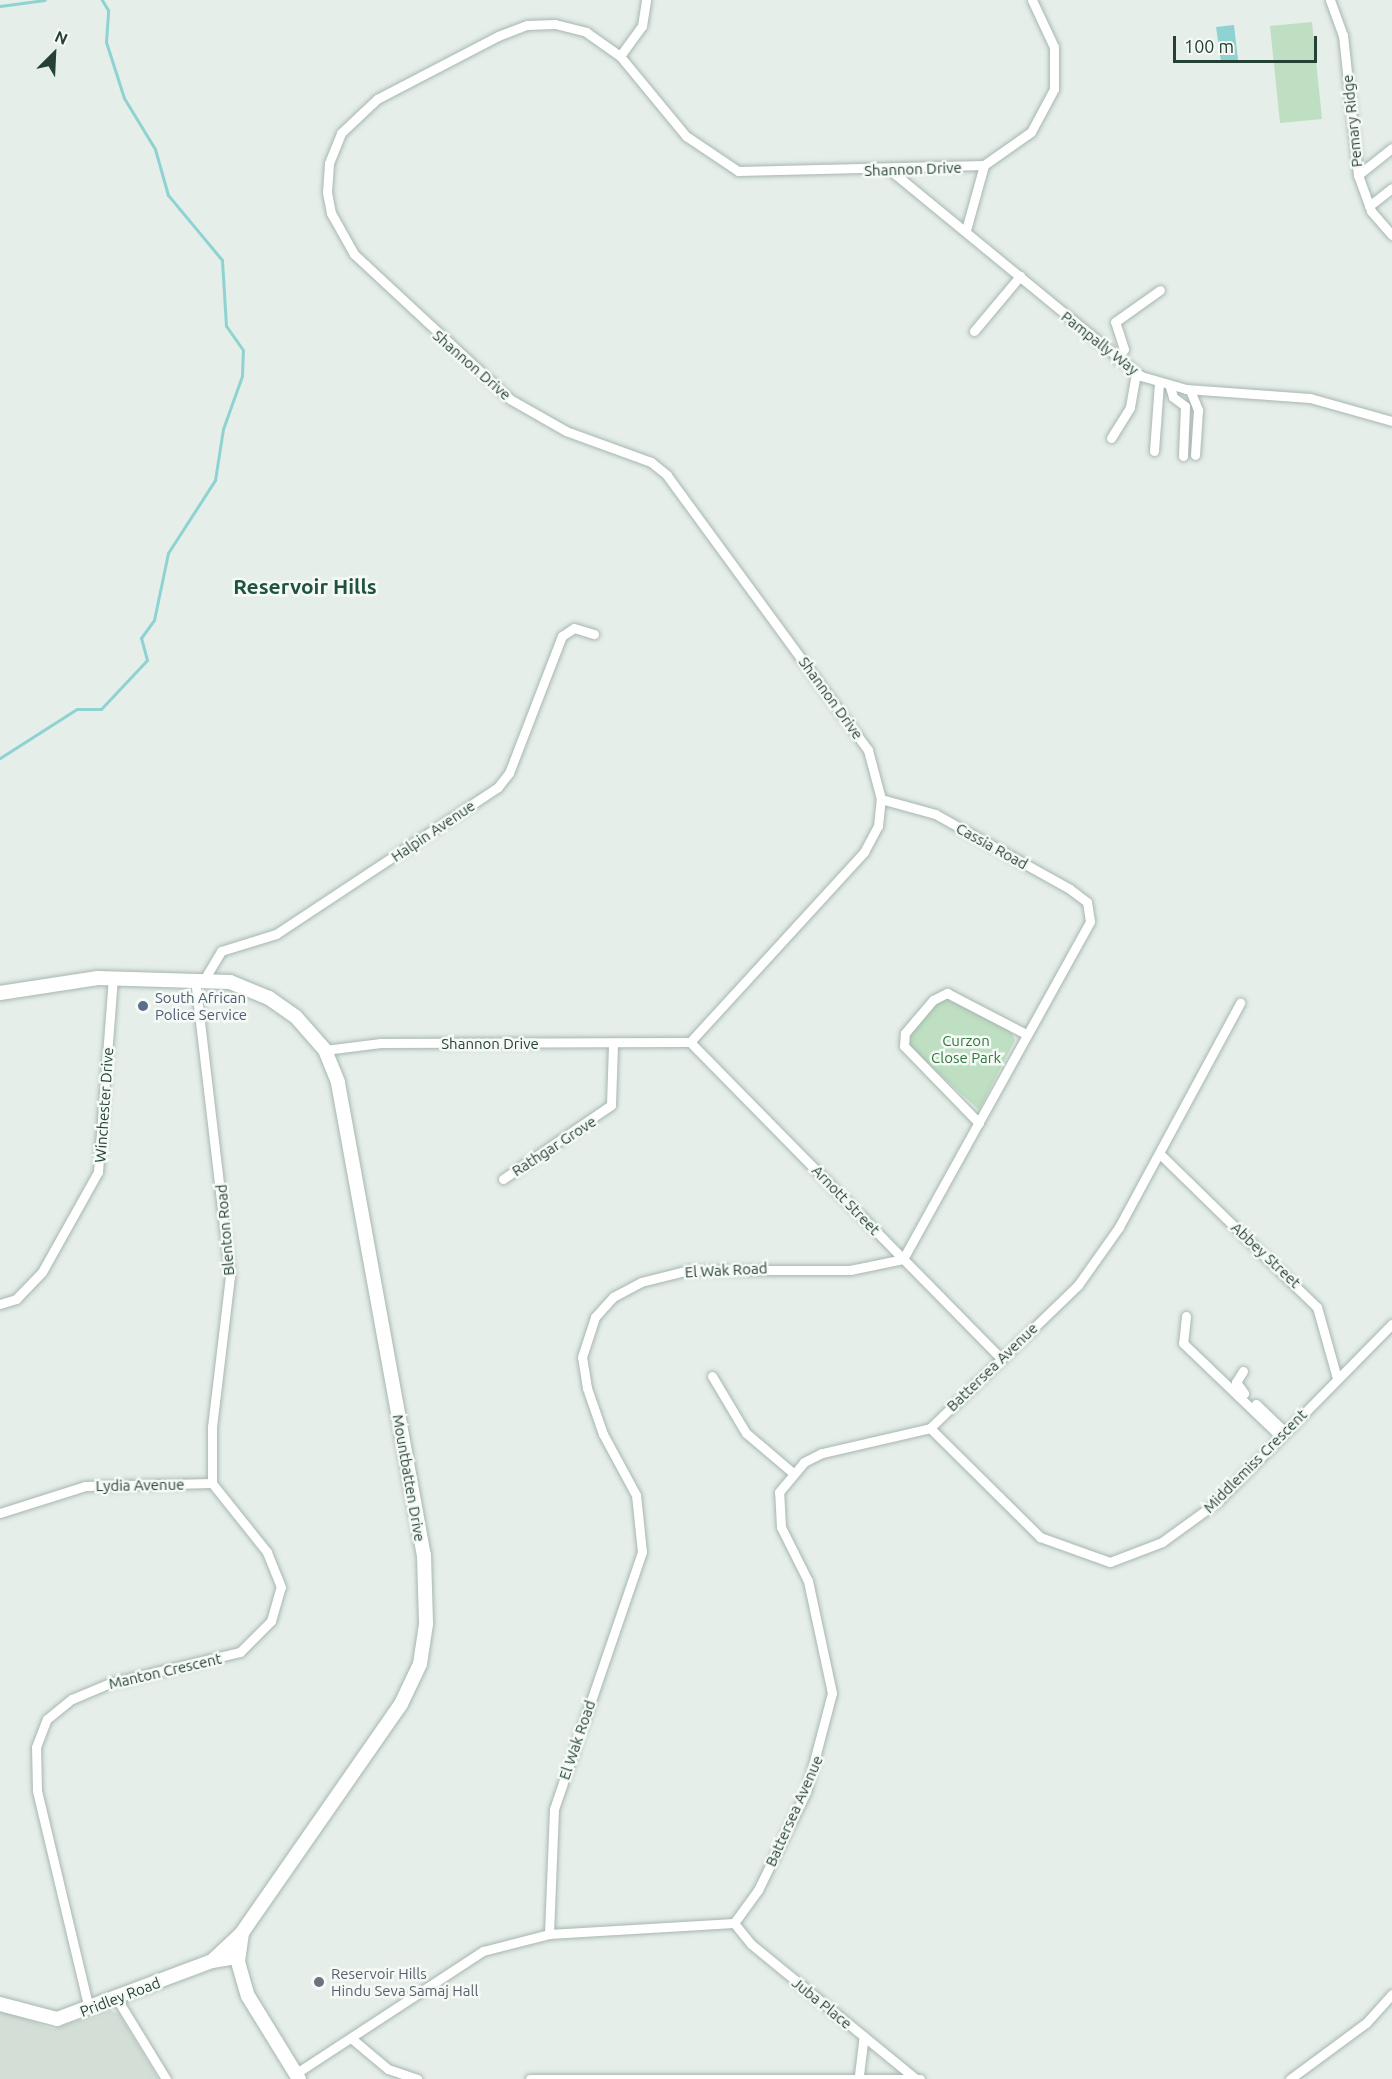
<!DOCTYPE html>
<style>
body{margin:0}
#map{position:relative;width:1392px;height:2079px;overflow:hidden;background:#e5eee9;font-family:Ubuntu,sans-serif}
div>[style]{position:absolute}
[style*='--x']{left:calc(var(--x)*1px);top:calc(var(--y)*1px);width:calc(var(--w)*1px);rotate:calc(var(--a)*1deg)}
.built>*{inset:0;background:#d3ded7}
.green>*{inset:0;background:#bedfc2}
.water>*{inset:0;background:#8ed3d2}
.stream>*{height:3px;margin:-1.5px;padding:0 1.5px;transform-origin:1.5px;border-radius:1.5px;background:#8ed3d2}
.roads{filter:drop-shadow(0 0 2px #a7b7af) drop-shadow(0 0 2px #a7b7af)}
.street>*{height:9px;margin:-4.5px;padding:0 4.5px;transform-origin:4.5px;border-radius:4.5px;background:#fff}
.secondary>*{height:14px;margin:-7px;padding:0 7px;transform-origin:7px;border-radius:7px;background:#fff}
.dots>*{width:16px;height:16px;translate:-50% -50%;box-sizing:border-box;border:3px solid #f6faf7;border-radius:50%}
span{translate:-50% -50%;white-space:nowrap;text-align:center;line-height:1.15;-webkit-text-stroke:5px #f6faf7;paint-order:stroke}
.street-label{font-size:15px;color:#244134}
.service-label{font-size:15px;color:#4e5e75}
.left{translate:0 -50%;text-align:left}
.park-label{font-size:15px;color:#2e783e}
.worship-label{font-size:15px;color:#5b616d}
.district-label{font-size:21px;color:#1f533e;font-weight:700}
.north{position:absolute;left:24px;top:24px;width:60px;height:60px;-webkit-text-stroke:4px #f6faf7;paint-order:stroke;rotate:24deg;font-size:16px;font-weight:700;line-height:24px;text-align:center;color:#244134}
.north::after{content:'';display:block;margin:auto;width:21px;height:27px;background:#244134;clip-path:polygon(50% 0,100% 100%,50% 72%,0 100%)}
.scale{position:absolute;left:1173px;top:36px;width:144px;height:27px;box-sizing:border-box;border:3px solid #244134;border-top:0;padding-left:8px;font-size:18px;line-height:21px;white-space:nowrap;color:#244134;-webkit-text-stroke:4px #f6faf7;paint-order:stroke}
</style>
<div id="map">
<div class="built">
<i style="clip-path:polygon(0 2010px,53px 2029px,110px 2010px,119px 2014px,158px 2079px,0 2079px)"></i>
</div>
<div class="green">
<i style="clip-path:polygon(1312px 22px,1322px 119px,1280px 123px,1270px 26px)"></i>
<i style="clip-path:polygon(950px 996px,1010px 1030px,1015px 1040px,979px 1110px,908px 1045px,908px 1037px,939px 998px)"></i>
</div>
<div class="water">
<i style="clip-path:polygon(1234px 25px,1238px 60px,1221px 62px,1216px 27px)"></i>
</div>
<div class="stream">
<i style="--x:0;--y:6;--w:45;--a:-7.6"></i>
<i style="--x:0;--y:758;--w:91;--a:-32.5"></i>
<i style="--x:77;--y:709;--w:24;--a:0"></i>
<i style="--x:101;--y:709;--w:67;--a:-46.8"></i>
<i style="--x:147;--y:660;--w:23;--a:-105"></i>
<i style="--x:141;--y:638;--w:22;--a:-54"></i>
<i style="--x:154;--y:620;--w:68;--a:-78.2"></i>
<i style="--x:168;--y:553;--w:87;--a:-57.2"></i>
<i style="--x:215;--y:480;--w:52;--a:-81.1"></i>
<i style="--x:223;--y:429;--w:56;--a:-70.3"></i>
<i style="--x:242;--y:376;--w:26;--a:-88"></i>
<i style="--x:243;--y:350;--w:29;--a:-125"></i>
<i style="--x:226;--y:326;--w:66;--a:-93.5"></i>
<i style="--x:222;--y:260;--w:85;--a:-129.7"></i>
<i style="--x:168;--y:195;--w:48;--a:-105.8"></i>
<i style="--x:155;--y:149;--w:60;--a:-121.3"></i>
<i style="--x:124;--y:98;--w:59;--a:-107.8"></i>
<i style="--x:106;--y:42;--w:32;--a:-86"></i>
<i style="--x:108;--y:10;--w:12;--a:-121"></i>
</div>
<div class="roads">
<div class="street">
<i style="--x:1330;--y:0;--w:37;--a:70"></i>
<i style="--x:1343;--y:35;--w:141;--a:83.9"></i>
<i style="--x:1358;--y:175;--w:38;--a:70"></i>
<i style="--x:1371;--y:211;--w:32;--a:49"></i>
<i style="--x:620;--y:56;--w:37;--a:-54"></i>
<i style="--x:642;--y:26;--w:26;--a:-81"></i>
<i style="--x:890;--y:170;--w:325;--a:39.4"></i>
<i style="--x:1141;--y:376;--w:47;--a:16.1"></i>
<i style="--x:1186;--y:389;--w:124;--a:4.2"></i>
<i style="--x:1310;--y:398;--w:85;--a:15.7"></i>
<i style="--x:1358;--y:175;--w:43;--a:-38.5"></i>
<i style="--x:1369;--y:206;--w:29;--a:-38"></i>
<i style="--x:966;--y:230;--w:67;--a:-74.5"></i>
<i style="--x:974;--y:331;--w:72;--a:-50.1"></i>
<i style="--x:1117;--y:359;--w:12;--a:-55"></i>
<i style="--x:1124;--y:349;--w:28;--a:-108"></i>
<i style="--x:1115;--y:322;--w:55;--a:-35.4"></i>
<i style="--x:1170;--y:387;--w:10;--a:73"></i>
<i style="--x:1173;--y:397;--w:15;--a:37"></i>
<i style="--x:1185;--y:406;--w:50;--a:92.3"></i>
<i style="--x:1190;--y:390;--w:22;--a:68"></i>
<i style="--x:1198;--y:410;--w:45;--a:93.8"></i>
<i style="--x:1111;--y:438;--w:36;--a:-58"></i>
<i style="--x:1130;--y:407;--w:34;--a:-80"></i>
<i style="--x:1154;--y:451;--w:68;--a:-85.8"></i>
<i style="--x:205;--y:978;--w:31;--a:-59"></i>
<i style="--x:221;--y:951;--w:58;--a:-17.2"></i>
<i style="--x:276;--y:934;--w:266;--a:-33.5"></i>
<i style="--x:498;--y:787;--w:18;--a:-52"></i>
<i style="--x:509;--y:773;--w:147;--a:-68.9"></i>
<i style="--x:562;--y:636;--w:14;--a:-34"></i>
<i style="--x:574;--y:628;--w:21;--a:17"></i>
<i style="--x:690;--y:1042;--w:443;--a:45.5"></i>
<i style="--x:325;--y:1050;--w:56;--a:-7.1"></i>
<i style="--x:381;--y:1043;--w:309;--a:-0.2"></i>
<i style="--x:690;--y:1042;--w:258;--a:-47.5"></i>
<i style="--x:864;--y:852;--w:30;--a:-62"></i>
<i style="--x:878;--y:826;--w:27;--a:-84"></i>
<i style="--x:881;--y:799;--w:51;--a:-104.9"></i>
<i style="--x:868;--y:750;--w:341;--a:-126.2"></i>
<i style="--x:667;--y:475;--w:21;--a:-141"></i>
<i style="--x:651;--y:462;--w:90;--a:-160"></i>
<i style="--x:566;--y:431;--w:64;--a:-150.3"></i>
<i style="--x:510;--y:399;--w:213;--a:-137.1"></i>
<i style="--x:354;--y:254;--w:47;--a:-119.3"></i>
<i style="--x:331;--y:213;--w:21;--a:-101"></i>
<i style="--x:327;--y:192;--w:29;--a:-86"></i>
<i style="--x:329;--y:163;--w:32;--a:-68"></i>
<i style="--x:341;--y:133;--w:50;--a:-43.4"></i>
<i style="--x:377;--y:99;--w:136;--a:-27.5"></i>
<i style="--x:498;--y:36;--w:31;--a:-21"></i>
<i style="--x:527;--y:25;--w:28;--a:-2"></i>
<i style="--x:555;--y:24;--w:32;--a:14"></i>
<i style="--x:586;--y:32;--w:42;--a:35.2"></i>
<i style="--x:620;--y:56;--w:104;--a:50.5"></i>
<i style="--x:686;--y:136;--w:63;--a:33.9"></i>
<i style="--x:738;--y:171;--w:246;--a:-1.4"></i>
<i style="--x:984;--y:165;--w:57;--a:-35.1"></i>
<i style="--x:1031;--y:132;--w:49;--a:-61.9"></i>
<i style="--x:1054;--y:89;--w:42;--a:-90"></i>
<i style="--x:1054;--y:47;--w:52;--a:-115.1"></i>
<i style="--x:979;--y:1123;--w:107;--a:-134.2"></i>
<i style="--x:904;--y:1046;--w:13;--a:-86"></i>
<i style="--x:905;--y:1033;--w:43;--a:-49.7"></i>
<i style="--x:933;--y:1000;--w:16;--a:-27"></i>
<i style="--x:947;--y:993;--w:89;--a:27.4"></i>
<i style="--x:1160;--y:1154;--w:219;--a:44.3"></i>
<i style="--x:1317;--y:1307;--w:74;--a:74.3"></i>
<i style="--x:503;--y:1179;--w:131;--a:-34.4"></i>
<i style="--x:611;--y:1105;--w:61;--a:-88.1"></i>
<i style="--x:0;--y:1304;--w:17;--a:-17"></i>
<i style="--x:16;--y:1299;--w:37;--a:-46"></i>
<i style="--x:42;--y:1272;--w:115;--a:-60.8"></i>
<i style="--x:98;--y:1172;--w:195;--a:-85.6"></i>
<i style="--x:1186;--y:1316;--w:27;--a:96"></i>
<i style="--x:1183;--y:1343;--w:134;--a:43.8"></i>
<i style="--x:1243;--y:1371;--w:13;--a:122"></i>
<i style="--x:1236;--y:1382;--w:14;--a:54"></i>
<i style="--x:712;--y:1376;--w:66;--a:59.2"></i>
<i style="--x:746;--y:1433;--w:60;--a:40.3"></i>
<i style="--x:1256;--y:1404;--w:40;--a:44"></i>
<i style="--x:930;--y:1428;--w:155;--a:44.7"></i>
<i style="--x:1040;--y:1537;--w:74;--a:19.7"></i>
<i style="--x:1110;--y:1562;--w:56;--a:-21"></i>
<i style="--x:1162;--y:1542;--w:68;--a:-36"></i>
<i style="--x:1217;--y:1502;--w:250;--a:-45.5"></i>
<i style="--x:0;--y:1513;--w:89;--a:-17.6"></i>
<i style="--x:85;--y:1486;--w:127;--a:-1.4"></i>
<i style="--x:734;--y:1923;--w:27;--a:51"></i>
<i style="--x:751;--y:1944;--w:212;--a:39.3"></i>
<i style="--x:549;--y:1934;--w:125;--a:-87.7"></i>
<i style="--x:554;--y:1809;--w:272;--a:-71.1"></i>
<i style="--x:642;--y:1552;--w:57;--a:-96"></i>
<i style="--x:636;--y:1495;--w:69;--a:-118.4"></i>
<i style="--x:603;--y:1434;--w:49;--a:-109.2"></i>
<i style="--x:587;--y:1388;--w:31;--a:-99"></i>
<i style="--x:582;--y:1357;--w:42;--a:-72"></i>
<i style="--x:595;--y:1317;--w:27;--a:-48"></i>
<i style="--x:613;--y:1297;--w:32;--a:-28"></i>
<i style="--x:641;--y:1282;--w:49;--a:-14"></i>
<i style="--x:689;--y:1270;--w:161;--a:0"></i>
<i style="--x:850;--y:1270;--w:54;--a:-11.7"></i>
<i style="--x:903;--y:1259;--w:386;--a:-61"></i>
<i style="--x:1090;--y:921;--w:19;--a:-99"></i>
<i style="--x:1087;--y:902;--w:21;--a:-143"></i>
<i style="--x:1070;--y:889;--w:154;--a:-150.9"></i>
<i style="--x:935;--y:814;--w:56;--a:-164.5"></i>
<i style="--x:117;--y:1999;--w:94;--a:58.5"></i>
<i style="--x:89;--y:2009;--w:225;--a:-103.4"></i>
<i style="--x:37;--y:1790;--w:43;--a:-91.3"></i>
<i style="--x:36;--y:1747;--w:30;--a:-69"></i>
<i style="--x:47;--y:1719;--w:32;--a:-39"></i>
<i style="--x:72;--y:1699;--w:41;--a:-22.8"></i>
<i style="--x:110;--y:1683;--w:134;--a:-13.4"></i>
<i style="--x:240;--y:1652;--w:44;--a:-45"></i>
<i style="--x:271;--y:1621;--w:35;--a:-74"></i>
<i style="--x:281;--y:1587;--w:38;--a:-112"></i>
<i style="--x:267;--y:1552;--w:88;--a:-128.6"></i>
<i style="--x:212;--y:1483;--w:56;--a:-90"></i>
<i style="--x:212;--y:1427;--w:151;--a:-83.2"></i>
<i style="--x:230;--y:1277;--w:301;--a:-96.7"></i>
<i style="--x:351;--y:2038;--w:48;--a:40"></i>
<i style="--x:388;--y:2069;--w:31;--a:19"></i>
<i style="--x:295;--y:2074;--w:225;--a:-33.2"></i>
<i style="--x:483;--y:1951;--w:68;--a:-14.4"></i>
<i style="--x:549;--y:1934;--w:185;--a:-3.4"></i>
<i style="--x:734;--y:1923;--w:41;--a:-54"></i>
<i style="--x:758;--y:1890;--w:109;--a:-63.9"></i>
<i style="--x:806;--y:1792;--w:102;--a:-75.3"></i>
<i style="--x:832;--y:1693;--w:115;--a:-102.1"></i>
<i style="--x:808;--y:1581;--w:60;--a:-116.6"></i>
<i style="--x:781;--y:1527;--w:35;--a:-93"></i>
<i style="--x:779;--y:1492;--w:39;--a:-50"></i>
<i style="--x:804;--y:1462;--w:20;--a:-27"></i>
<i style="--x:822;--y:1453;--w:111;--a:-13"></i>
<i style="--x:930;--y:1428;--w:206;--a:-44"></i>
<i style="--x:1078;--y:1285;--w:71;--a:-54.7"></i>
<i style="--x:1119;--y:1227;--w:255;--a:-61.6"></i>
<i style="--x:859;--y:2075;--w:39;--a:-83"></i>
<i style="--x:530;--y:2079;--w:390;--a:0"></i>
<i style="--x:1290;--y:2079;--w:94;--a:-36.4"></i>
<i style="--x:1366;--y:2023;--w:39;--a:-48"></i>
</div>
<div class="secondary">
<i style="--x:0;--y:993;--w:99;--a:-8.7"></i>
<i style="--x:98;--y:978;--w:132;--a:1.7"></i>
<i style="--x:230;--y:982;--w:42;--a:22.3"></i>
<i style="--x:269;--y:998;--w:33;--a:35"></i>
<i style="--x:296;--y:1017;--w:44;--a:48.7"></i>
<i style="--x:325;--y:1050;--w:35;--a:68"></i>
<i style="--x:338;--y:1083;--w:480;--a:79.7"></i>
<i style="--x:424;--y:1555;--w:69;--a:88.3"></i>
<i style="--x:426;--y:1624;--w:40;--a:98.5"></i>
<i style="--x:420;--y:1664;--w:44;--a:115.4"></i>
<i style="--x:401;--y:1704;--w:279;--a:124.8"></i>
<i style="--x:242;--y:1933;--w:29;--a:98"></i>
<i style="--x:238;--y:1962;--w:35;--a:74"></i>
<i style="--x:248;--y:1996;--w:97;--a:58.4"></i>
<i style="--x:212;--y:1961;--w:41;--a:-43"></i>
<i style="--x:0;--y:2004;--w:59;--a:14.7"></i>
<i style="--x:57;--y:2019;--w:165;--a:-20.5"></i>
<i style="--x:212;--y:1961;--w:26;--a:-9"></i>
</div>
</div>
<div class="dots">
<i style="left:143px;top:1006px;background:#5c6f8a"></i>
<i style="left:319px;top:1982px;background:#6b7280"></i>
</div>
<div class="street-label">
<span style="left:1352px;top:121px;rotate:-96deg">Pemary Ridge</span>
<span style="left:913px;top:169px;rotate:-2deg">Shannon Drive</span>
<span style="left:1100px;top:343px;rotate:38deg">Pampally Way</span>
<span style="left:472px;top:365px;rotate:41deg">Shannon Drive</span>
<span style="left:831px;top:698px;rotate:54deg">Shannon Drive</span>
<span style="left:433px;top:831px;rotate:-34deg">Halpin Avenue</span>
<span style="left:992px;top:846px;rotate:29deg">Cassia Road</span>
<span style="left:490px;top:1044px">Shannon Drive</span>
<span style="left:104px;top:1105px;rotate:-86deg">Winchester Drive</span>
<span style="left:554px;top:1146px;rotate:-33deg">Rathgar Grove</span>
<span style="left:846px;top:1200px;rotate:46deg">Arnott Street</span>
<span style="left:225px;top:1230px;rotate:-95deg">Blenton Road</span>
<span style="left:1266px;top:1255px;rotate:43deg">Abbey Street</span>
<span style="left:726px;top:1270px;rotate:-3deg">El Wak Road</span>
<span style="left:992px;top:1367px;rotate:-44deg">Battersea Avenue</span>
<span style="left:1255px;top:1461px;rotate:-45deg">Middlemiss Crescent</span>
<span style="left:409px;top:1478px;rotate:80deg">Mountbatten Drive</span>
<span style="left:140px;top:1485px;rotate:-1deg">Lydia Avenue</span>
<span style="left:165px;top:1671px;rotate:-13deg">Manton Crescent</span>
<span style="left:577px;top:1740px;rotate:-71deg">El Wak Road</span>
<span style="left:794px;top:1811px;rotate:-66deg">Battersea Avenue</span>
<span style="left:120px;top:1997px;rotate:-21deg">Pridley Road</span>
<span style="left:822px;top:2003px;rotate:39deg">Juba Place</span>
</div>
<div class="service-label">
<span class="left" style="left:155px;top:1006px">South African<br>Police Service</span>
</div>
<div class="park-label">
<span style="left:966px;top:1049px">Curzon<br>Close Park</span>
</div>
<div class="worship-label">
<span class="left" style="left:331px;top:1982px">Reservoir Hills<br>Hindu Seva Samaj Hall</span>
</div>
<div class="district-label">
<span style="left:305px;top:586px">Reservoir Hills</span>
</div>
<div class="north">N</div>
<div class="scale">100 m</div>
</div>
